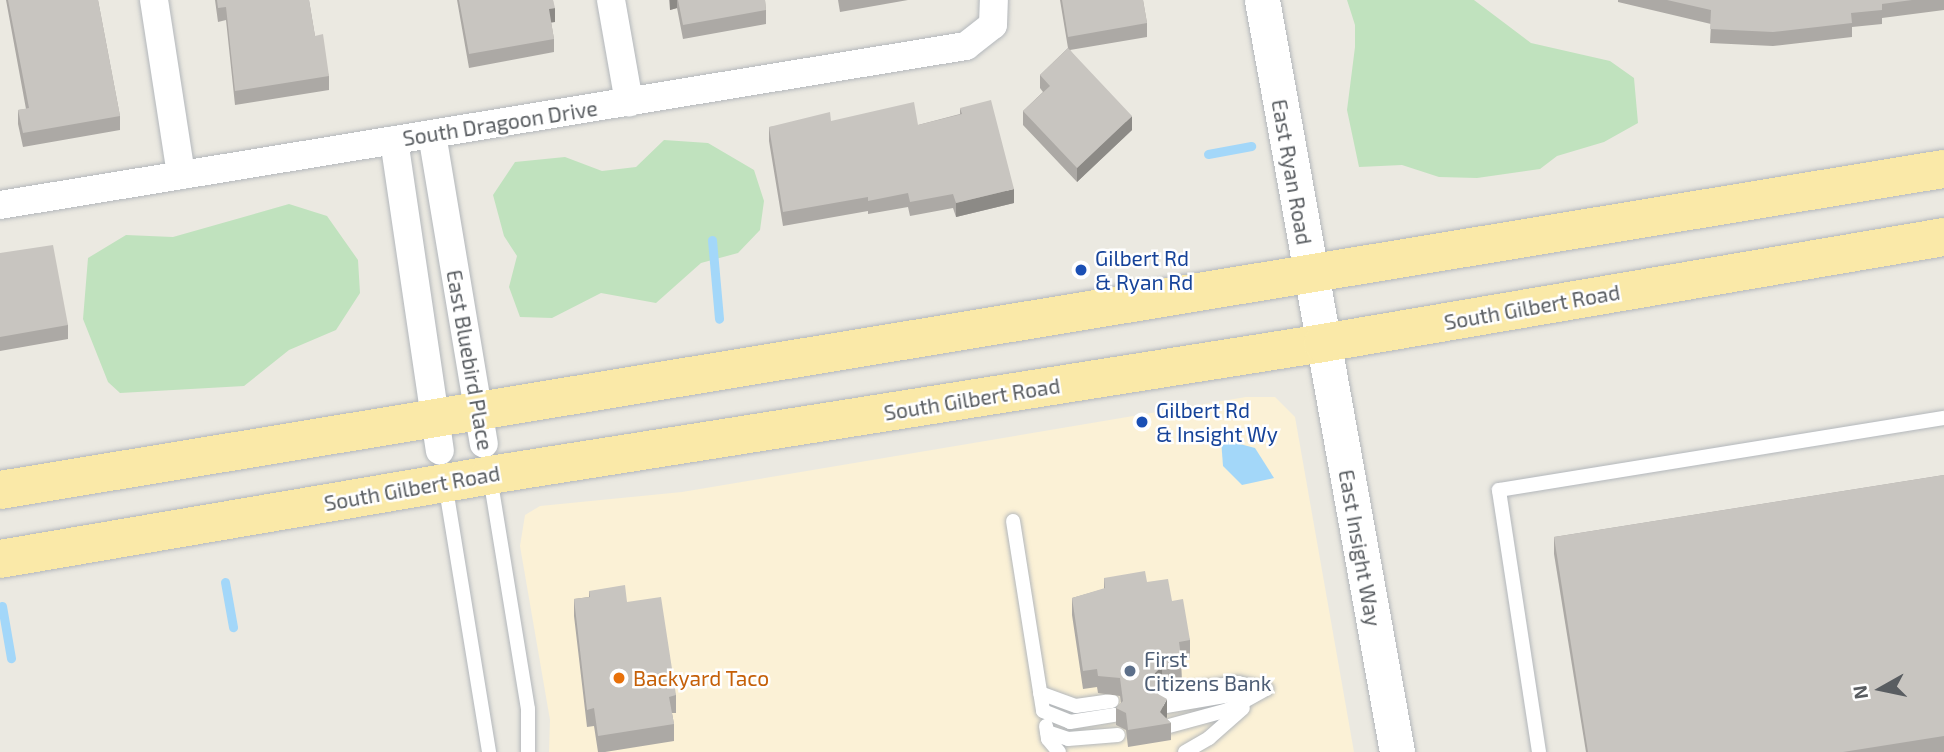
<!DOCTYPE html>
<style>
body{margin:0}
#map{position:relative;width:1944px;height:752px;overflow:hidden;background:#ebe9e1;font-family:"Exo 2",sans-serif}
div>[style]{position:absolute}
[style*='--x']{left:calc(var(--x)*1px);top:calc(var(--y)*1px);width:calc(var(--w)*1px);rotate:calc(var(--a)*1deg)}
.commercial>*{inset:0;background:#fbf1d6}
.green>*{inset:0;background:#c0e2be}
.water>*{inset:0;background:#a3d7f9}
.stream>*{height:9px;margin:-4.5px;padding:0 4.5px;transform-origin:4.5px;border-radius:4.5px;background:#a3d7f9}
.roads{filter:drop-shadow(0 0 2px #b3b7bb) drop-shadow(0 0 2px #b3b7bb)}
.service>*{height:14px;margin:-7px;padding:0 7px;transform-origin:7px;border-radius:7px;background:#fff}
.minor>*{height:28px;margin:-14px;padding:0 14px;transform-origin:14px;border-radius:14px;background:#fff}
.tertiary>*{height:35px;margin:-17.5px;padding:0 17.5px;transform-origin:17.5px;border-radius:17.5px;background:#fff}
.primary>*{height:38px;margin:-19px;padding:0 19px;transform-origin:19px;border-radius:19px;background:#fae9a8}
.wall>*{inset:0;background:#aca9a5}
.shaded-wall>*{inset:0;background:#8c8a86}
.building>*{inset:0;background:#c8c5c0}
.dots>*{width:19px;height:19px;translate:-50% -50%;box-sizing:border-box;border:4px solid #fff;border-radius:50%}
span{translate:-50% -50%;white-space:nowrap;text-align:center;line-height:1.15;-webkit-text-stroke:5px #fff;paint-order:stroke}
.street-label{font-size:21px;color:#595d61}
.transit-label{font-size:21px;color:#164399}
.left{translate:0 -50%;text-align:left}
.service-label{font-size:21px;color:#4e5e75}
.food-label{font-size:21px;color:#c56008}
.north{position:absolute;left:1846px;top:654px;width:70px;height:70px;-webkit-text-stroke:5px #fff;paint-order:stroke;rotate:261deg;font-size:19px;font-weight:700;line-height:28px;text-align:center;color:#595d61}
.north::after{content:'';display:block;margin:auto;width:24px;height:32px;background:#595d61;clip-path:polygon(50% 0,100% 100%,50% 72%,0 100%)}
</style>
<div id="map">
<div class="commercial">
<i style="clip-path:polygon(1246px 397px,1275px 397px,1295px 417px,1354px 752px,549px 752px,550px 720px,520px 546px,525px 515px,540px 506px,682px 492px)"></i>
</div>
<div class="green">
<i style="clip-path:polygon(1347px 0,1474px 0,1531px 43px,1610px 61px,1634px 78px,1638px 123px,1604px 142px,1557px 156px,1540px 169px,1477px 178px,1439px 177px,1402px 165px,1359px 167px,1347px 110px,1355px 47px,1355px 25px)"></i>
<i style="clip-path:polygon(664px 140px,708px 143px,754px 170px,764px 201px,760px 230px,738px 253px,701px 263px,656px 303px,601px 293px,552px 318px,520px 317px,509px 287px,517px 256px,504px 236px,493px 195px,515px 162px,565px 157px,602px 171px,636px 167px)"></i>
<i style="clip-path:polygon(289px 204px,327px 216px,358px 260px,360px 293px,336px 330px,289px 350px,244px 386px,120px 393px,108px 382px,83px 319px,88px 258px,126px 235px,173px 237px)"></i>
</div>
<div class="water">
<i style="clip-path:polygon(1221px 439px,1255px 448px,1274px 478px,1242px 485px,1223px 466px)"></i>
</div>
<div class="stream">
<i style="--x:1208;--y:154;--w:44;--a:-10.5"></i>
<i style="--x:712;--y:240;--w:79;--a:84.9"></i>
<i style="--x:225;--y:582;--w:46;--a:79.9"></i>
<i style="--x:2;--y:606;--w:53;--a:80.2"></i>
</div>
<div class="roads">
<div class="service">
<i style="--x:490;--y:477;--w:235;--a:80.7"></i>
<i style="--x:528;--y:709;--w:43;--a:90"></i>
<i style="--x:445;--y:483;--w:273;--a:80.7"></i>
<i style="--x:1013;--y:521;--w:192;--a:81"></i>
<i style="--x:1043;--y:711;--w:29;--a:22"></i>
<i style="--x:1070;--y:722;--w:45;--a:-9"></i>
<i style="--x:1040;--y:693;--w:38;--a:20"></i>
<i style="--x:1076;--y:706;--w:36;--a:-8"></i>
<i style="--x:1164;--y:693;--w:75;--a:-7.7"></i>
<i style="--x:1238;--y:683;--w:29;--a:12"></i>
<i style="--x:1166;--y:706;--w:89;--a:-9.7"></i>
<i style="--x:1046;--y:726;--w:13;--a:81"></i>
<i style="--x:1048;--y:739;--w:17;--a:50"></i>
<i style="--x:1169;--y:726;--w:61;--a:-15.2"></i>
<i style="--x:1228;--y:710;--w:43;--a:-28.9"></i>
<i style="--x:1047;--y:732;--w:22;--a:18"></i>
<i style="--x:1068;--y:739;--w:50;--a:-4.6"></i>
<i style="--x:1185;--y:752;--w:28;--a:-30"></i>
<i style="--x:1209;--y:738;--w:45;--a:-41.4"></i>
<i style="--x:1539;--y:752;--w:265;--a:-98.7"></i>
<i style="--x:1499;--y:490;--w:451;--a:-9.2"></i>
</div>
<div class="minor">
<i style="--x:154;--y:0;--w:177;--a:81.2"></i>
<i style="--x:611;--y:0;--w:104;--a:80"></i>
<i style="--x:432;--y:134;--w:314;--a:80.5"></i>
<i style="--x:394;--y:140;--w:314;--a:81.6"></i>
<i style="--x:0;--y:205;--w:979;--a:-9.35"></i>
<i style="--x:966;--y:46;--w:34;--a:-38"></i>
<i style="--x:993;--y:25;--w:25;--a:-88"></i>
</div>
<div class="tertiary">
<i style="--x:1262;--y:0;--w:764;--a:79.82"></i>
</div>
<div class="primary">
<i style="--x:0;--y:490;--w:1970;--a:-9.38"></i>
<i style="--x:0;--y:559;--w:497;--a:-9.7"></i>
<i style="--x:490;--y:475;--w:843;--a:-9"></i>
<i style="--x:1323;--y:343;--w:630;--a:-9.69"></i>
</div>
</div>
<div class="wall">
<i style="clip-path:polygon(6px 0,98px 0,120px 116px,120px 130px,23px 147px,18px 124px,18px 110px,26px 109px)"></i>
<i style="clip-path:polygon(215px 0,309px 0,315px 36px,329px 76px,329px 90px,235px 105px,226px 20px,218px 22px)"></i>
<i style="clip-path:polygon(457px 0,553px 0,555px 22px,551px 22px,554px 39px,554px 52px,469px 68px)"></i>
<i style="clip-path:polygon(669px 0,765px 0,766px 10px,766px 24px,683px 39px,677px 8px,670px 10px)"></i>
<i style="clip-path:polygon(838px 0,908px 0,840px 12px)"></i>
<i style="clip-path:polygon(1060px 0,1143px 0,1147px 23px,1147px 37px,1070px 50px,1132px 130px,1077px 182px,1023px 125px,1023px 111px,1043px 92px,1040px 88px,1040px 75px,1068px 48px)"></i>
<i style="clip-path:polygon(1618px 0,1944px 0,1944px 10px,1882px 18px,1882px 24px,1852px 27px,1852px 37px,1773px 46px,1710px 43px,1711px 24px,1618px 2px)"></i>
<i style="clip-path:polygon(960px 108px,1014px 203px,956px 217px,953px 208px,910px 216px,908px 207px,868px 214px,868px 211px,783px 226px,769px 141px,769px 127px,831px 121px,918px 125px,960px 114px)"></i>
<i style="clip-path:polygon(0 253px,68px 325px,68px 339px,0 351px)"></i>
<i style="clip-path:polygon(1944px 475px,1944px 752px,1586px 752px,1554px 554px,1554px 537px)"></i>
<i style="clip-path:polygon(1104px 578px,1147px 582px,1172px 601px,1190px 640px,1190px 658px,1181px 659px,1182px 681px,1162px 684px,1157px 688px,1158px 694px,1167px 717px,1166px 718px,1171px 723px,1171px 740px,1128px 747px,1126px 730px,1116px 725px,1116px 708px,1121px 703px,1120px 696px,1098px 693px,1097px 687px,1083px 689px,1072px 615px,1072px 598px,1104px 589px)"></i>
<i style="clip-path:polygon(589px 591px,627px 602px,676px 695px,676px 713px,672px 713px,674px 724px,674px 741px,605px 752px,598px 752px,594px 726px,587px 727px,574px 616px,574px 599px,589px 597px)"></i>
</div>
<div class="shaded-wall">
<i style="clip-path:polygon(670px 0,677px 0,677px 8px,670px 10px)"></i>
<i style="clip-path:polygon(555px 8px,555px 22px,549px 23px,549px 9px)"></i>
<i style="clip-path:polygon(1132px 116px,1132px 130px,1077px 182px,1077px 168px)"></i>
<i style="clip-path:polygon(1014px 189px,1014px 203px,956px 217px,956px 203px)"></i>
<i style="clip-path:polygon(1162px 666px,1162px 684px,1155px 690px,1155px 673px)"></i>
<i style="clip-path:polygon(1167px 699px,1167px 717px,1163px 724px,1160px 712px)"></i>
</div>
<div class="building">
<i style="clip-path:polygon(8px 0,98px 0,120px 116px,23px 133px,18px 110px,29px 108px)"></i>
<i style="clip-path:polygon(217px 0,309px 0,315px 36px,323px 34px,329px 76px,235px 91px,226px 7px,218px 8px)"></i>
<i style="clip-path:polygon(459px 0,553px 0,555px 8px,549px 9px,554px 39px,469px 54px)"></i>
<i style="clip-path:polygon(678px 0,765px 0,766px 10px,683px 25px)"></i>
<i style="clip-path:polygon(1062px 0,1143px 0,1147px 23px,1068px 37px)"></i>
<i style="clip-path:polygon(1667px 0,1912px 0,1882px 4px,1882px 10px,1851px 13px,1852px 23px,1773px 32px,1710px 29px,1711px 10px)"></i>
<i style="clip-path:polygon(1068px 48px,1132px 116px,1077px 168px,1023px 111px,1050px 86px,1040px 75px)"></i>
<i style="clip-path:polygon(991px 100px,1014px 189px,956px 203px,953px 194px,910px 202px,908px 193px,868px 201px,868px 197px,783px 212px,769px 127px,830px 112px,831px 121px,914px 102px,918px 125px,962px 114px,960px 108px)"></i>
<i style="clip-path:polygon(53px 245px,68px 325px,0 337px,0 253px)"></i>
<i style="clip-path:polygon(1944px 475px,1944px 736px,1843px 752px,1588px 752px,1554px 537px)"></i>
<i style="clip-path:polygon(1145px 571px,1147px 582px,1168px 579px,1172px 601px,1183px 599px,1190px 640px,1179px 642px,1182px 664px,1162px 666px,1155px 673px,1158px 694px,1167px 699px,1160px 712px,1171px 723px,1128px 730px,1126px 713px,1116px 708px,1123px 701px,1120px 678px,1098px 676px,1097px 669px,1083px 671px,1072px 598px,1105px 588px,1104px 578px)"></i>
<i style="clip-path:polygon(625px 585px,627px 602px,661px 597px,676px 695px,669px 697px,674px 724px,598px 736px,594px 708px,587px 710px,574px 599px,590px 597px,589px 591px)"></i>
</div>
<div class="dots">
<i style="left:1081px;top:270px;background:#1a4fb4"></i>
<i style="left:1142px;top:422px;background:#1a4fb4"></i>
<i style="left:1130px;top:671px;background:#5c6f8a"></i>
<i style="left:619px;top:678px;background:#e8710a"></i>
</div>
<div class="street-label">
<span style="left:500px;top:123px;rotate:-9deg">South Dragoon Drive</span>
<span style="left:1292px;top:172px;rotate:80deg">East Ryan Road</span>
<span style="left:1532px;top:307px;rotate:-10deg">South Gilbert Road</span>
<span style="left:470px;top:360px;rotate:80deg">East Bluebird Place</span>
<span style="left:972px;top:399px;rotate:-9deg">South Gilbert Road</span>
<span style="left:412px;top:488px;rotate:-10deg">South Gilbert Road</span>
<span style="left:1360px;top:548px;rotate:80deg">East Insight Way</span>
</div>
<div class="transit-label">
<span class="left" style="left:1095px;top:270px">Gilbert Rd<br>&amp; Ryan Rd</span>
<span class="left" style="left:1156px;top:422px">Gilbert Rd<br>&amp; Insight Wy</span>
</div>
<div class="service-label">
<span class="left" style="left:1144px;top:671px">First<br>Citizens Bank</span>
</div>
<div class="food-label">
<span class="left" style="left:633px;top:678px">Backyard Taco</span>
</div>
<div class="north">N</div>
</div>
